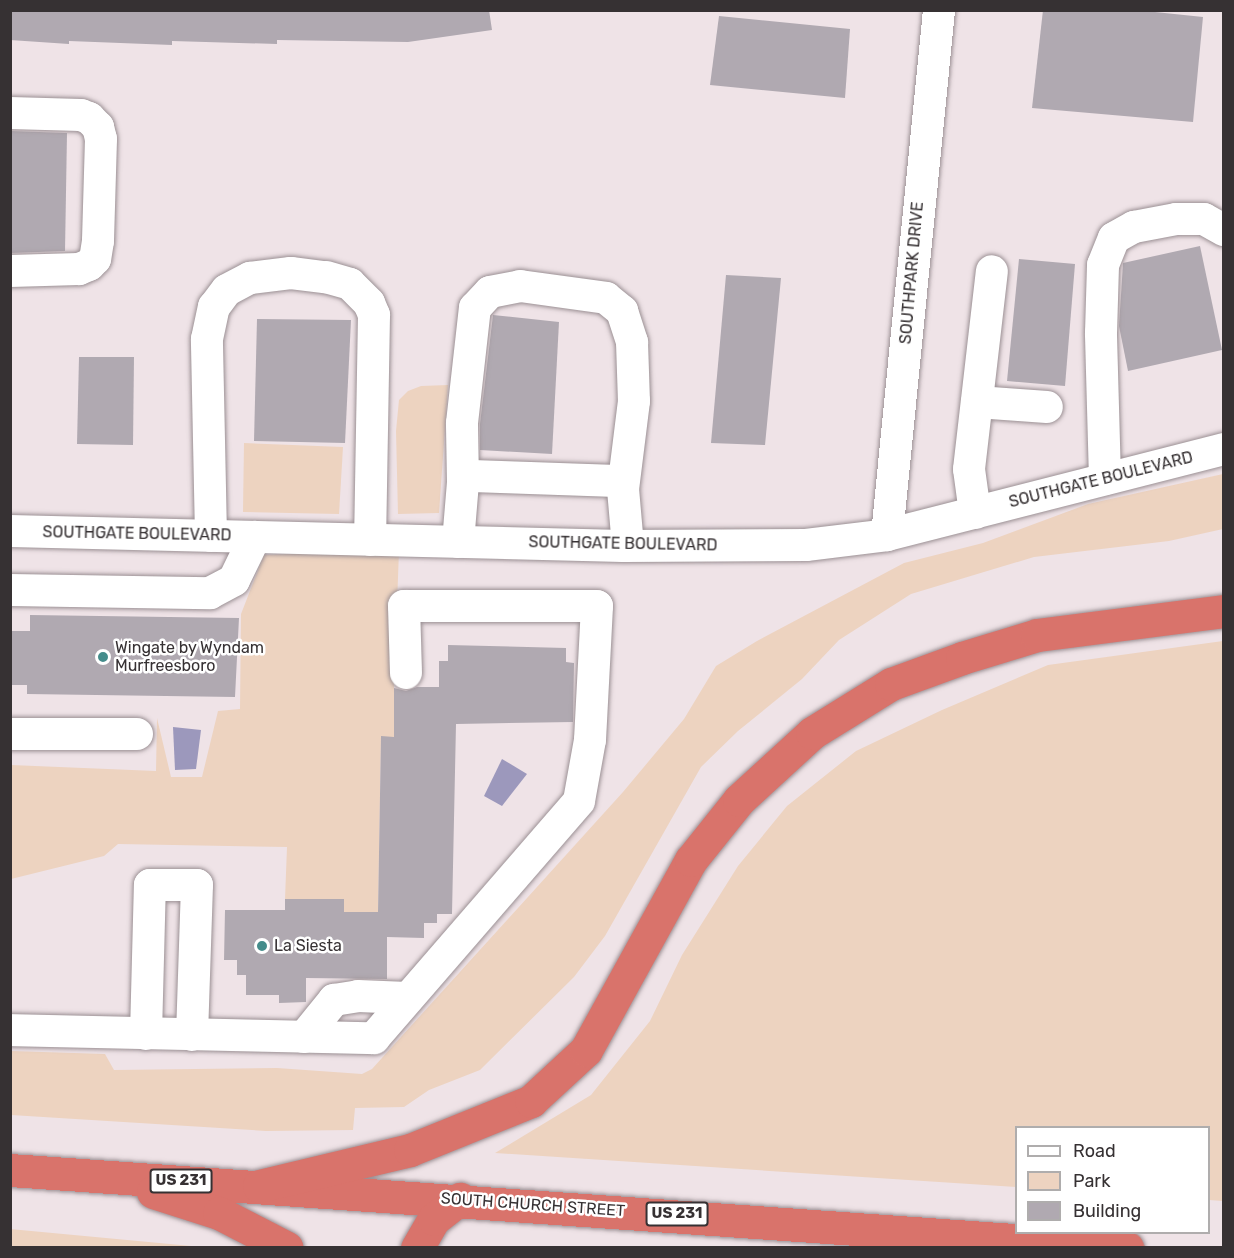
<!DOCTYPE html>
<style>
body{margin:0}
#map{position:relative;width:1234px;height:1258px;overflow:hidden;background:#efe3e7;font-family:Rubik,sans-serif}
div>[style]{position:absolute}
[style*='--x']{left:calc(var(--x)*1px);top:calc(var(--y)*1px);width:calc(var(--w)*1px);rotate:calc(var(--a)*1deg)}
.green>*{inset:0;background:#edd3c0}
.water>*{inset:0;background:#9c98bc}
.building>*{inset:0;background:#b0a9b1}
.roads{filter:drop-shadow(0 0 2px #9b9094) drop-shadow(0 0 2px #9b9094)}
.minor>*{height:32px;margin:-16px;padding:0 16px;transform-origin:16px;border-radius:16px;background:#fff}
.highway>*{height:33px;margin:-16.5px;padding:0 16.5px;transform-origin:16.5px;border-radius:16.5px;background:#d9736b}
.dots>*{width:16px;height:16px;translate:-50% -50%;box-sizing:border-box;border:3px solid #fff;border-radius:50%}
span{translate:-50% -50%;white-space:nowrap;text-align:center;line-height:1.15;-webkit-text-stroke:5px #fff;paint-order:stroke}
.shield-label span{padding:2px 4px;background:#fff;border:2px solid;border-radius:4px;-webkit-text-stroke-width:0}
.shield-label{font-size:15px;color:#363133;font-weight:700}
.street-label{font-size:16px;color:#363133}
.poi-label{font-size:16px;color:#363133}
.left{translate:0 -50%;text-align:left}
.frame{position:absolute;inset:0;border:12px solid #363133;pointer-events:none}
.legend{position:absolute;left:1015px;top:1126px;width:195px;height:108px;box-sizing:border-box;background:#fff;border:2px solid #afadad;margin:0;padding:8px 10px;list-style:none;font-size:18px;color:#363133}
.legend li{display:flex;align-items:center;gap:12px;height:30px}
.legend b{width:30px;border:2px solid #afadad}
</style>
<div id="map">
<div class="green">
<i style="clip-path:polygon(448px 385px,439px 513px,398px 514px,396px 431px,399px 400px,408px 391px,421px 386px)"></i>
<i style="clip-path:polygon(244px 443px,343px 447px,339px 514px,243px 512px)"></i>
<i style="clip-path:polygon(1223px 474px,1223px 529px,1169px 541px,1034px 557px,911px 594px,839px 640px,802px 679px,738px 731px,701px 767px,605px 936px,574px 977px,480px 1070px,429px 1090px,404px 1107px,355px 1108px,353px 1130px,266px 1131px,11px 1115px,11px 1051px,105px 1054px,114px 1070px,277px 1068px,362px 1074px,372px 1069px,623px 792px,684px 719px,716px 666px,757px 641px,904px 563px,983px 543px,1088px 504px)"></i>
<i style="clip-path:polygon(399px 550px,394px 688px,399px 737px,381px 737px,378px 912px,344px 912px,343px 899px,285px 899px,287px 847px,118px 844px,104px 856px,11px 879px,11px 765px,156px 771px,157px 718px,171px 777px,202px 777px,218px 711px,240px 709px,241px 614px,264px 555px)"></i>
<i style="clip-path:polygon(1223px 641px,1223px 1201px,1209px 1200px,1208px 1128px,1016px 1128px,1016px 1187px,495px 1153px,591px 1095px,650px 1021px,682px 955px,738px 866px,787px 806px,856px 751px,942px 710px,1048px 665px)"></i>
<i style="clip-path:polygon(10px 1229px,202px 1247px,206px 1247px,11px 1247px)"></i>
</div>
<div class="water">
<i style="clip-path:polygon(173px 727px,201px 730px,196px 769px,175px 770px)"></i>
<i style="clip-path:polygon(502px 759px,527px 774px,502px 806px,484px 796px)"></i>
</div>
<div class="building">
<i style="clip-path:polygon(10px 10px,489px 10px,492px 30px,408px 42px,277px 40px,277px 44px,172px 41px,172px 45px,69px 41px,69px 44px,10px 40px)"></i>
<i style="clip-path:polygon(1043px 10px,1136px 10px,1203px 17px,1193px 122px,1032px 108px)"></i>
<i style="clip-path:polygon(719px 16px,850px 29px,845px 98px,710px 85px)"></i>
<i style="clip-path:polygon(10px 131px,67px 133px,65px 251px,10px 253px)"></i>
<i style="clip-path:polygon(1200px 246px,1222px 350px,1128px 371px,1119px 326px,1123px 263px)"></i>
<i style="clip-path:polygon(1019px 259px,1075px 264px,1065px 386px,1007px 381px)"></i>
<i style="clip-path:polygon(726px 275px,781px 278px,765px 445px,711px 443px)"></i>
<i style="clip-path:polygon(493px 315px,559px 322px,552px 454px,480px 450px,480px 424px)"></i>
<i style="clip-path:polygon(257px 319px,351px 320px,345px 443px,254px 441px)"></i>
<i style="clip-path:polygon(79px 357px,134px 357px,133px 445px,77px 444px)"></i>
<i style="clip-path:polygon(30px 615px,239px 618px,235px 697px,27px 694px,27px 685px,10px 685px,10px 631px,30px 631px)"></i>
<i style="clip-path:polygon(448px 645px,566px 648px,566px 662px,574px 663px,573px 722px,456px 724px,452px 914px,437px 914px,437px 923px,424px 923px,424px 938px,387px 937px,387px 979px,306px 978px,306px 1002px,279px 1003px,279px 995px,246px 995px,246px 975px,237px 975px,237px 960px,224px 960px,225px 910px,285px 910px,285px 899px,344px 899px,344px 912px,378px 912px,381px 736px,394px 737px,394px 688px,406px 691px,417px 687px,439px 687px,439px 661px,448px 661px)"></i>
</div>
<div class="roads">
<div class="minor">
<i style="--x:10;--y:113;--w:71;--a:1.6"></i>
<i style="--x:81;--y:115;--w:9;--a:21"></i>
<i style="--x:89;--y:118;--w:13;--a:45"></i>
<i style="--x:98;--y:127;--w:12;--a:76"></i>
<i style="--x:101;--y:139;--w:102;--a:91.7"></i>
<i style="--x:98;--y:241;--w:18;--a:99"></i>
<i style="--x:95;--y:259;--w:8;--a:135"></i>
<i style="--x:89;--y:265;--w:11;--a:158"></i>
<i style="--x:79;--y:269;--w:69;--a:178.3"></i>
<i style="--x:977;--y:402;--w:70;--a:4.1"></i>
<i style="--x:1105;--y:479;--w:146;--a:-91.6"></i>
<i style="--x:1101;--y:333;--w:68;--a:-88.3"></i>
<i style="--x:1103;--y:265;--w:29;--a:-68"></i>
<i style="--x:1114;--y:238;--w:23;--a:-29"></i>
<i style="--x:1134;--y:227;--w:43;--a:-10.8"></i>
<i style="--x:1176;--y:219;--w:28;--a:0"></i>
<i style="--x:1204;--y:219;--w:23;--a:29"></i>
<i style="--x:463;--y:483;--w:60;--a:-91"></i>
<i style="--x:462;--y:423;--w:116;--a:-83.6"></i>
<i style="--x:475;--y:308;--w:22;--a:-47"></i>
<i style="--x:490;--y:292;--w:31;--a:-11"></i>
<i style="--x:520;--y:286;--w:87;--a:7.9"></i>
<i style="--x:606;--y:298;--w:21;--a:39"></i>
<i style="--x:622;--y:311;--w:33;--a:72"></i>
<i style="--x:632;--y:342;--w:59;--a:88.1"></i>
<i style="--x:634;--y:401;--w:89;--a:97.1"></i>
<i style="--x:975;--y:513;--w:44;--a:-97.8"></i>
<i style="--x:969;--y:469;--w:199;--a:-83.4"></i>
<i style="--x:10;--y:531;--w:613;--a:1.4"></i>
<i style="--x:623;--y:546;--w:183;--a:-0.3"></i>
<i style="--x:806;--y:545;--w:82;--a:-7"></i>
<i style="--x:887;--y:535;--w:348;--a:-14.3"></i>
<i style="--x:887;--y:535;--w:528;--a:-84.34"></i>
<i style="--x:211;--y:536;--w:197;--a:-91.2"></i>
<i style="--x:207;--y:339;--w:33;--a:-78"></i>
<i style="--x:214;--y:307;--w:21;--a:-53"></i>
<i style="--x:227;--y:290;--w:26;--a:-28"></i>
<i style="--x:250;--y:278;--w:41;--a:-7"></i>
<i style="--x:291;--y:273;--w:35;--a:7"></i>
<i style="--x:326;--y:277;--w:25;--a:16"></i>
<i style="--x:350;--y:284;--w:27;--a:45"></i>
<i style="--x:369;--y:303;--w:13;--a:67"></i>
<i style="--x:374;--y:315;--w:225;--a:91"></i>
<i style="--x:458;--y:542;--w:59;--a:-85.2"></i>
<i style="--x:463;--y:483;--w:11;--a:-38"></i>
<i style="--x:472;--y:476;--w:145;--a:2"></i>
<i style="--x:617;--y:481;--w:10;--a:53"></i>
<i style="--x:623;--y:489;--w:57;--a:85"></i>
<i style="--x:10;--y:590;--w:200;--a:0.9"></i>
<i style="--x:210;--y:593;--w:27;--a:-28"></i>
<i style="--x:234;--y:580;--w:48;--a:-64"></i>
<i style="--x:10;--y:734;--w:127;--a:0"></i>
<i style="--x:10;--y:1030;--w:364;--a:1.3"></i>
<i style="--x:374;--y:1038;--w:313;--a:-49.1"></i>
<i style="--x:579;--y:801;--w:62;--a:-79.8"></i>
<i style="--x:590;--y:740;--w:134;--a:-87"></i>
<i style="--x:597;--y:606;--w:193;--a:180"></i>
<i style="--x:404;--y:606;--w:67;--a:88.3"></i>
<i style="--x:146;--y:1034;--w:149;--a:-88.5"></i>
<i style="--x:150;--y:885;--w:47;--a:0"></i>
<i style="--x:197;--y:885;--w:150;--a:91.9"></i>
<i style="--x:304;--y:1037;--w:48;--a:-51"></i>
<i style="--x:334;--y:1000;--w:24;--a:-9"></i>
<i style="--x:358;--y:996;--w:50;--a:2.3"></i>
</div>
<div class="highway">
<i style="--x:10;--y:1170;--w:1120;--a:3.99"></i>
<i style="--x:259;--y:1186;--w:155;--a:-13.4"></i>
<i style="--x:410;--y:1150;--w:131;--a:-22"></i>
<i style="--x:531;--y:1101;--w:75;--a:-42.8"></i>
<i style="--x:586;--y:1050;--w:217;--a:-61.1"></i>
<i style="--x:691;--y:860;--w:77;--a:-51.3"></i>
<i style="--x:739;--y:800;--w:99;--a:-42.5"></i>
<i style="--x:812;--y:733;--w:93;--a:-31.8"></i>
<i style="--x:891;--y:684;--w:76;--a:-20.1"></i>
<i style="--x:962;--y:658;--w:78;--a:-17"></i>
<i style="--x:1037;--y:635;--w:189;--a:-7.3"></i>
<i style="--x:153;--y:1192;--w:69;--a:17.7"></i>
<i style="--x:219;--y:1213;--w:76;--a:27.2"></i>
<i style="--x:417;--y:1248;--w:34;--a:-60"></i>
<i style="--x:434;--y:1219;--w:33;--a:-38"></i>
</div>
</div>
<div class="dots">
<i style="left:103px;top:657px;background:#448c8b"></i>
<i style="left:262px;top:946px;background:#448c8b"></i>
</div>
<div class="shield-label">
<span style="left:181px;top:1181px">US 231</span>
<span style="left:677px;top:1214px">US 231</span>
</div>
<div class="street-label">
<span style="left:912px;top:273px;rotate:-85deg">SOUTHPARK DRIVE</span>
<span style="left:1101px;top:480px;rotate:-14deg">SOUTHGATE BOULEVARD</span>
<span style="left:137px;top:534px;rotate:1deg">SOUTHGATE BOULEVARD</span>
<span style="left:623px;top:544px;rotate:1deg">SOUTHGATE BOULEVARD</span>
<span style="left:533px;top:1205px;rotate:4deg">SOUTH CHURCH STREET</span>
</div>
<div class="poi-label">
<span class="left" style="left:115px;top:657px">Wingate by Wyndam<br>Murfreesboro</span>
<span class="left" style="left:274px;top:946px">La Siesta</span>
</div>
<div class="frame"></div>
<ul class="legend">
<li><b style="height:8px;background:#fff"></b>Road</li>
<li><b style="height:16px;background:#edd3c0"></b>Park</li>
<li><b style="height:16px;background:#b0a9b1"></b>Building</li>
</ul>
</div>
